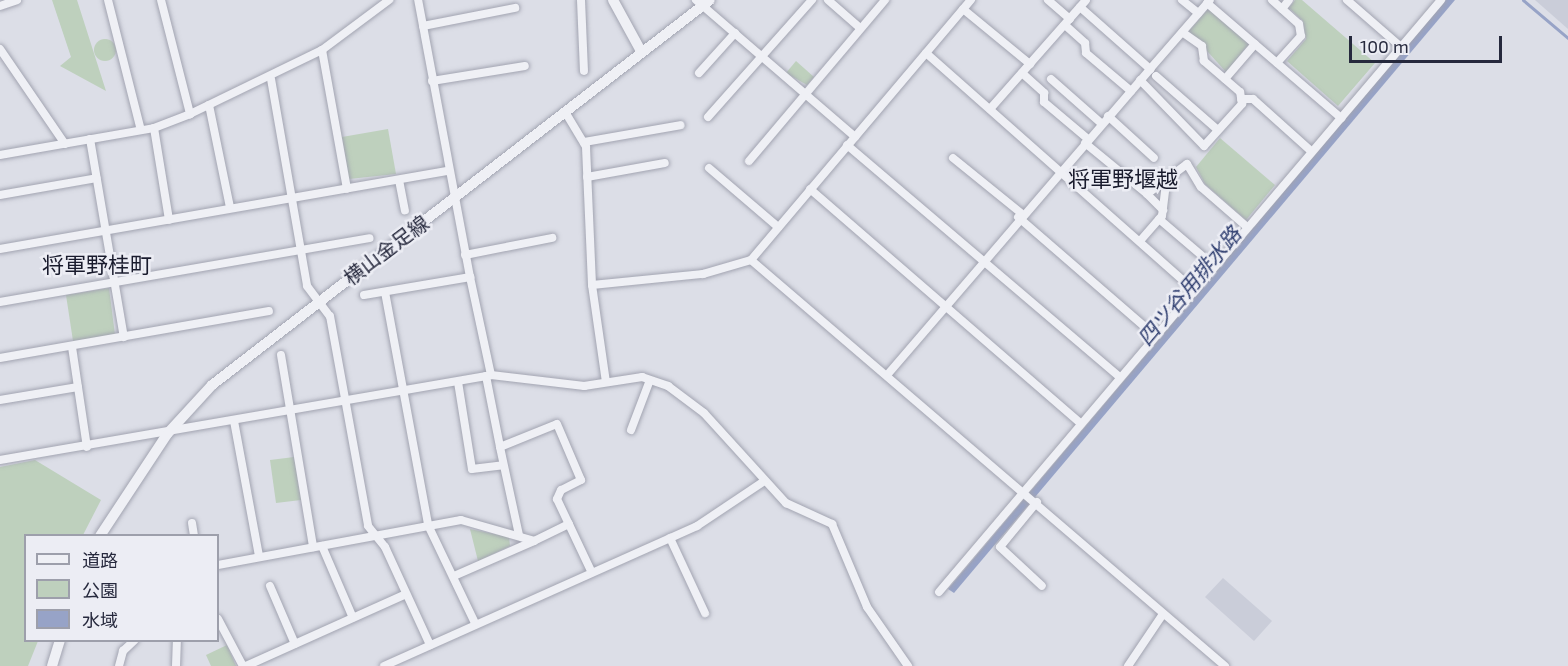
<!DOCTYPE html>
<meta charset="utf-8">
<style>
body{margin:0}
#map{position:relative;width:1568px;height:666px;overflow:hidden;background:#dcdee7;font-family:"Exo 2","Noto Sans JP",sans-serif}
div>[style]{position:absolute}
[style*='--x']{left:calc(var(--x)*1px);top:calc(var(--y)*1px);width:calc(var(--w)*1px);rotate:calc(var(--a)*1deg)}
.built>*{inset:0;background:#cacdd9}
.green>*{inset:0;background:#bed0bd}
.round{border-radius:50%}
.water>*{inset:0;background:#97a3c7}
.stream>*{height:3px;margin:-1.5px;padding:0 1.5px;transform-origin:1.5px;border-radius:1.5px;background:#97a3c7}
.roads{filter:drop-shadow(0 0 2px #a2a4b1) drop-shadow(0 0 2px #a2a4b1)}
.minor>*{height:8px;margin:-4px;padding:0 4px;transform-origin:4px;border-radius:4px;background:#eff0f5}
.tertiary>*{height:10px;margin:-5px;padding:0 5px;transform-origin:5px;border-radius:5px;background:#eff0f5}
span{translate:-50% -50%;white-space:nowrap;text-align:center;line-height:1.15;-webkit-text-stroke:5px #ecedf4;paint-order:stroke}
.street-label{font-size:20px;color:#26293d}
.water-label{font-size:21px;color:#303f70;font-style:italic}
.quarter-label{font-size:22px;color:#191b2d}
.legend{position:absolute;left:24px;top:534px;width:195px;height:108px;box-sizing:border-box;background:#ecedf4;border:2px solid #9d9fab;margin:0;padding:8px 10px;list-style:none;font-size:18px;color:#26293d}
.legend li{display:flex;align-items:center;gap:12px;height:30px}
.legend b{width:30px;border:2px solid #9d9fab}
.scale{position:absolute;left:1349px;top:36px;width:153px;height:27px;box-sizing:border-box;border:3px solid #26293d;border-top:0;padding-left:8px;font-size:18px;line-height:21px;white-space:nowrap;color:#26293d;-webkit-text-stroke:4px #ecedf4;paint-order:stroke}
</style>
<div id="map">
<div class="built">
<i style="clip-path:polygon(1535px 0,1568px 0,1568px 29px)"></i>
<i style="clip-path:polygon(1223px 578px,1272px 621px,1254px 641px,1205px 597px)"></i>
</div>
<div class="green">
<i style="clip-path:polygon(52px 0,77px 0,106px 91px,60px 66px,71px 57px)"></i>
<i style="clip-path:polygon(1295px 0,1302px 0,1375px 63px,1338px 106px,1287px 61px,1306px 39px,1303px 21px,1289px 8px)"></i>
<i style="clip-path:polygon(1208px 9px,1249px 44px,1226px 72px,1189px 31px)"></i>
<i class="round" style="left:94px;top:39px;width:22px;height:22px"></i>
<i style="clip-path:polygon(796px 61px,814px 77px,807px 85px,786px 73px)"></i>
<i style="clip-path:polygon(388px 129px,396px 174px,349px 179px,342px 137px)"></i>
<i style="clip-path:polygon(1220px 138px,1275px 185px,1246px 220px,1205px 184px,1196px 167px)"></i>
<i style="clip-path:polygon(109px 288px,115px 335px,73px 341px,66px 295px)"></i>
<i style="clip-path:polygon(294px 457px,301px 500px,276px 503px,270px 460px)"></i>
<i style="clip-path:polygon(35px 460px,101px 500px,83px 535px,26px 536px,26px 640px,38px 641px,28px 666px,0 666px,0 467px)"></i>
<i style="clip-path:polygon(470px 529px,509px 537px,510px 546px,478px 561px)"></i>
<i style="clip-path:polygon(227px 645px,236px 666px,211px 666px,206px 655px)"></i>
</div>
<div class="water">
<i style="clip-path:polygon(1446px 0,1455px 0,954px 593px,948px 589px)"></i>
</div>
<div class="stream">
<i style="--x:1523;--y:0;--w:59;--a:40.2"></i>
</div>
<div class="roads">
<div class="minor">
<i style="--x:108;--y:0;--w:134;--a:75.8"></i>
<i style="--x:161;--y:0;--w:118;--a:75.7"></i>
<i style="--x:581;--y:0;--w:71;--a:87.6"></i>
<i style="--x:696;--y:0;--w:210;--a:40.7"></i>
<i style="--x:828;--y:0;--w:43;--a:41.2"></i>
<i style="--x:1048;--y:0;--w:29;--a:41"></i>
<i style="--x:1182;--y:0;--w:21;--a:39"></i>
<i style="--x:1272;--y:0;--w:36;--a:42"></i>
<i style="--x:1299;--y:24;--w:12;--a:81"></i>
<i style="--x:1301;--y:36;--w:36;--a:132"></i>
<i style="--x:1347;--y:0;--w:72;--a:41"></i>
<i style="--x:1207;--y:3;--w:177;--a:40.6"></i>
<i style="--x:0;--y:6;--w:18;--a:-19"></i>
<i style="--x:1080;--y:7;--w:94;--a:41.5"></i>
<i style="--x:1150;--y:69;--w:91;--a:-49"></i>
<i style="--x:963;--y:9;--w:87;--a:39.4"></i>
<i style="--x:1282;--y:9;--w:11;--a:-52"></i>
<i style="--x:1065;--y:25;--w:27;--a:42"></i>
<i style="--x:1085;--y:43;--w:10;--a:84"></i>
<i style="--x:1086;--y:53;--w:59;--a:40.2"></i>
<i style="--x:423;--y:26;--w:94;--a:-11.1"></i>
<i style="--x:0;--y:49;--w:115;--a:55.6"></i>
<i style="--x:322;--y:50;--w:141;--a:79.8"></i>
<i style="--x:926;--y:53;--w:358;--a:41.5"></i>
<i style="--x:699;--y:73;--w:54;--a:-48"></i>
<i style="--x:1022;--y:73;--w:30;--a:42"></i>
<i style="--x:1044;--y:93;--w:9;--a:90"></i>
<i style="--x:1044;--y:102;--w:57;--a:40.1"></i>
<i style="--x:1156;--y:76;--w:82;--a:41.1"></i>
<i style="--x:271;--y:79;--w:210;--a:80.1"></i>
<i style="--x:307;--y:286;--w:38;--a:53"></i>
<i style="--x:330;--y:316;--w:213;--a:79.7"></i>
<i style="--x:368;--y:526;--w:27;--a:51"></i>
<i style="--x:385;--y:547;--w:108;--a:65.3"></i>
<i style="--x:1051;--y:79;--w:68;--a:41.4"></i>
<i style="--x:1225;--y:79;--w:46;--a:-49.4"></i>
<i style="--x:1140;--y:80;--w:92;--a:45.9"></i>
<i style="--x:1204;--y:146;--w:57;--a:-47.9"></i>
<i style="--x:1242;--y:104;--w:12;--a:-99"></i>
<i style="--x:1240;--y:92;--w:48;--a:-139.3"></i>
<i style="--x:1204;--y:61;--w:15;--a:-98"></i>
<i style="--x:1202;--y:46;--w:24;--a:-145"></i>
<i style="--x:432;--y:81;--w:94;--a:-9.2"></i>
<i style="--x:1241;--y:99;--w:12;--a:0"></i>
<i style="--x:1253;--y:99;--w:79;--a:41.9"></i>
<i style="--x:209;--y:105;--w:104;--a:78.4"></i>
<i style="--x:990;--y:109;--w:145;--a:-48.6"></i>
<i style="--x:567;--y:115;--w:37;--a:59"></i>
<i style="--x:586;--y:147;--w:138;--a:87.5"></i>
<i style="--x:592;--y:285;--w:98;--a:81.8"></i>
<i style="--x:1108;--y:116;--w:62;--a:42.4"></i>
<i style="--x:708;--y:117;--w:157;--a:-48.4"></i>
<i style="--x:154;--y:128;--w:93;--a:80.7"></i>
<i style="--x:90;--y:139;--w:201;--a:80.3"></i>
<i style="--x:584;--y:142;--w:98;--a:-9.9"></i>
<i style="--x:1085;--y:143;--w:80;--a:39.4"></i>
<i style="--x:1147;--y:194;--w:50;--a:-36.9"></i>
<i style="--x:1187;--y:164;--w:27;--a:59"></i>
<i style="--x:1201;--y:187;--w:61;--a:41"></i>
<i style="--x:847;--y:145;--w:358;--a:40.4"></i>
<i style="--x:0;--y:155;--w:156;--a:-9.9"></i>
<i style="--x:154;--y:128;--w:39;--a:-21"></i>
<i style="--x:190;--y:114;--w:147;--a:-25.9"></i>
<i style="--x:322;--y:50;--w:84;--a:-36.7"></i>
<i style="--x:953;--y:158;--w:87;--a:39"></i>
<i style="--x:749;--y:161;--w:211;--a:-49.8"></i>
<i style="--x:709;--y:168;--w:91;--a:40.5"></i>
<i style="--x:587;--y:177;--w:79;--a:-10.2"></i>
<i style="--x:399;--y:180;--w:31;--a:79"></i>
<i style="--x:810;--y:189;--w:356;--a:40.9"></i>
<i style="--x:1147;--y:194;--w:23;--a:45"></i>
<i style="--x:0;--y:195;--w:98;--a:-9.9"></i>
<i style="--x:1018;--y:217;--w:180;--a:40.9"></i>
<i style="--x:1159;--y:219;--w:72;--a:40.5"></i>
<i style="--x:1140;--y:241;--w:33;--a:-49"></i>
<i style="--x:1162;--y:216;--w:38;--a:-83"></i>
<i style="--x:0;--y:249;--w:455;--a:-9.9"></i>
<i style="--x:465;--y:255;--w:89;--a:-11.1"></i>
<i style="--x:751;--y:260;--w:624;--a:40.58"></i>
<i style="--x:470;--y:277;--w:100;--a:77.9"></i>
<i style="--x:592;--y:285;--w:112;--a:-5.7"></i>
<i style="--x:703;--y:274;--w:50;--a:-16.3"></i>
<i style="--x:751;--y:260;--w:341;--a:-49.8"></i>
<i style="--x:385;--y:292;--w:237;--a:79.5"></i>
<i style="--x:428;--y:525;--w:109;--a:64.4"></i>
<i style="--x:364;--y:295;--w:108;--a:-9.6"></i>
<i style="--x:470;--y:277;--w:282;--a:-100.6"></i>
<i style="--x:0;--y:302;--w:375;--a:-9.8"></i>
<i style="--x:72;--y:347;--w:101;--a:81.5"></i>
<i style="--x:281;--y:355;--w:195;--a:80.5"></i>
<i style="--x:0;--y:358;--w:273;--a:-9.9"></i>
<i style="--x:888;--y:374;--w:402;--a:-49.3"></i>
<i style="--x:486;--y:376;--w:72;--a:78.8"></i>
<i style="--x:458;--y:382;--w:88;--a:80.9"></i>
<i style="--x:472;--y:469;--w:31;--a:-7"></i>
<i style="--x:0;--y:400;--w:79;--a:-9.5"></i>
<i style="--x:234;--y:421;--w:137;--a:79.5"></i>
<i style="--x:631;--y:430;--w:53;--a:-69.2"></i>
<i style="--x:0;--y:460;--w:498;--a:-9.8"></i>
<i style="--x:491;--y:375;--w:94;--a:6.7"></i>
<i style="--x:584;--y:386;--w:59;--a:-8.8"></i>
<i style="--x:642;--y:377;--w:28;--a:19"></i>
<i style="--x:668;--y:386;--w:45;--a:36.9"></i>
<i style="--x:704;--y:413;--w:122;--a:47.7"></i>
<i style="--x:786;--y:503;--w:51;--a:24.5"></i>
<i style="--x:832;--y:524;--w:90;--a:67.1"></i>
<i style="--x:867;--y:607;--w:72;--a:55.2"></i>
<i style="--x:1037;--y:502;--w:58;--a:129.4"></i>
<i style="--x:1000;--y:547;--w:57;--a:42.9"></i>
<i style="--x:192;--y:523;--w:13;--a:81"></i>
<i style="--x:519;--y:535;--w:90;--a:-102.2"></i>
<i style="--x:500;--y:447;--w:61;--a:-22"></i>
<i style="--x:557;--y:424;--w:61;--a:66.8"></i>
<i style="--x:581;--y:480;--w:22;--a:153"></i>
<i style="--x:561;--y:490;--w:10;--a:114"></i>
<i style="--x:557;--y:499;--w:80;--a:64.7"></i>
<i style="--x:670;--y:538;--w:83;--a:65"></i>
<i style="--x:534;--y:541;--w:39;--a:-26"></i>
<i style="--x:322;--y:546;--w:78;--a:66.7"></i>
<i style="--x:218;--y:565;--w:247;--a:-10.5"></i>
<i style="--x:461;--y:520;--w:76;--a:16"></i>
<i style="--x:534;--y:541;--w:87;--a:156.4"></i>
<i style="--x:270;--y:586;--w:63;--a:66.7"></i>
<i style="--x:939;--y:592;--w:776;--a:-49.7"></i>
<i style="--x:218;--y:619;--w:53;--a:62"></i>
<i style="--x:119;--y:666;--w:16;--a:-75"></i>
<i style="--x:123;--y:651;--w:16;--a:-43"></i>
<i style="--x:176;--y:666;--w:26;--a:-88"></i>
<i style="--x:246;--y:666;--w:175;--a:-24.2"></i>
<i style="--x:384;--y:666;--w:343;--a:-24.1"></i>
<i style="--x:697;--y:526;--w:79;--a:-33.7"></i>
<i style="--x:1128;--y:666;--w:63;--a:-56.1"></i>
</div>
<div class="tertiary">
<i style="--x:613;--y:0;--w:60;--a:61.3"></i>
<i style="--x:100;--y:536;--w:123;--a:-56.6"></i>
<i style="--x:168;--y:433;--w:65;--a:-47.5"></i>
<i style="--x:212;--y:385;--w:629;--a:-37.71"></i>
<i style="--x:52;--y:666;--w:27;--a:-73"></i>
</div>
</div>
<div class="street-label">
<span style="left:386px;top:250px;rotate:-37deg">横山金足線</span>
</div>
<div class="water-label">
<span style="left:1189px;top:286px;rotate:-50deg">四ツ谷用排水路</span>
</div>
<div class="quarter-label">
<span style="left:1123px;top:179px">将軍野堰越</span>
<span style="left:97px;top:265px">将軍野桂町</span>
</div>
<ul class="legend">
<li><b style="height:8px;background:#eff0f5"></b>道路</li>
<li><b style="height:16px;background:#bed0bd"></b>公園</li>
<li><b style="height:16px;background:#97a3c7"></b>水域</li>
</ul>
<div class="scale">100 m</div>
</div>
